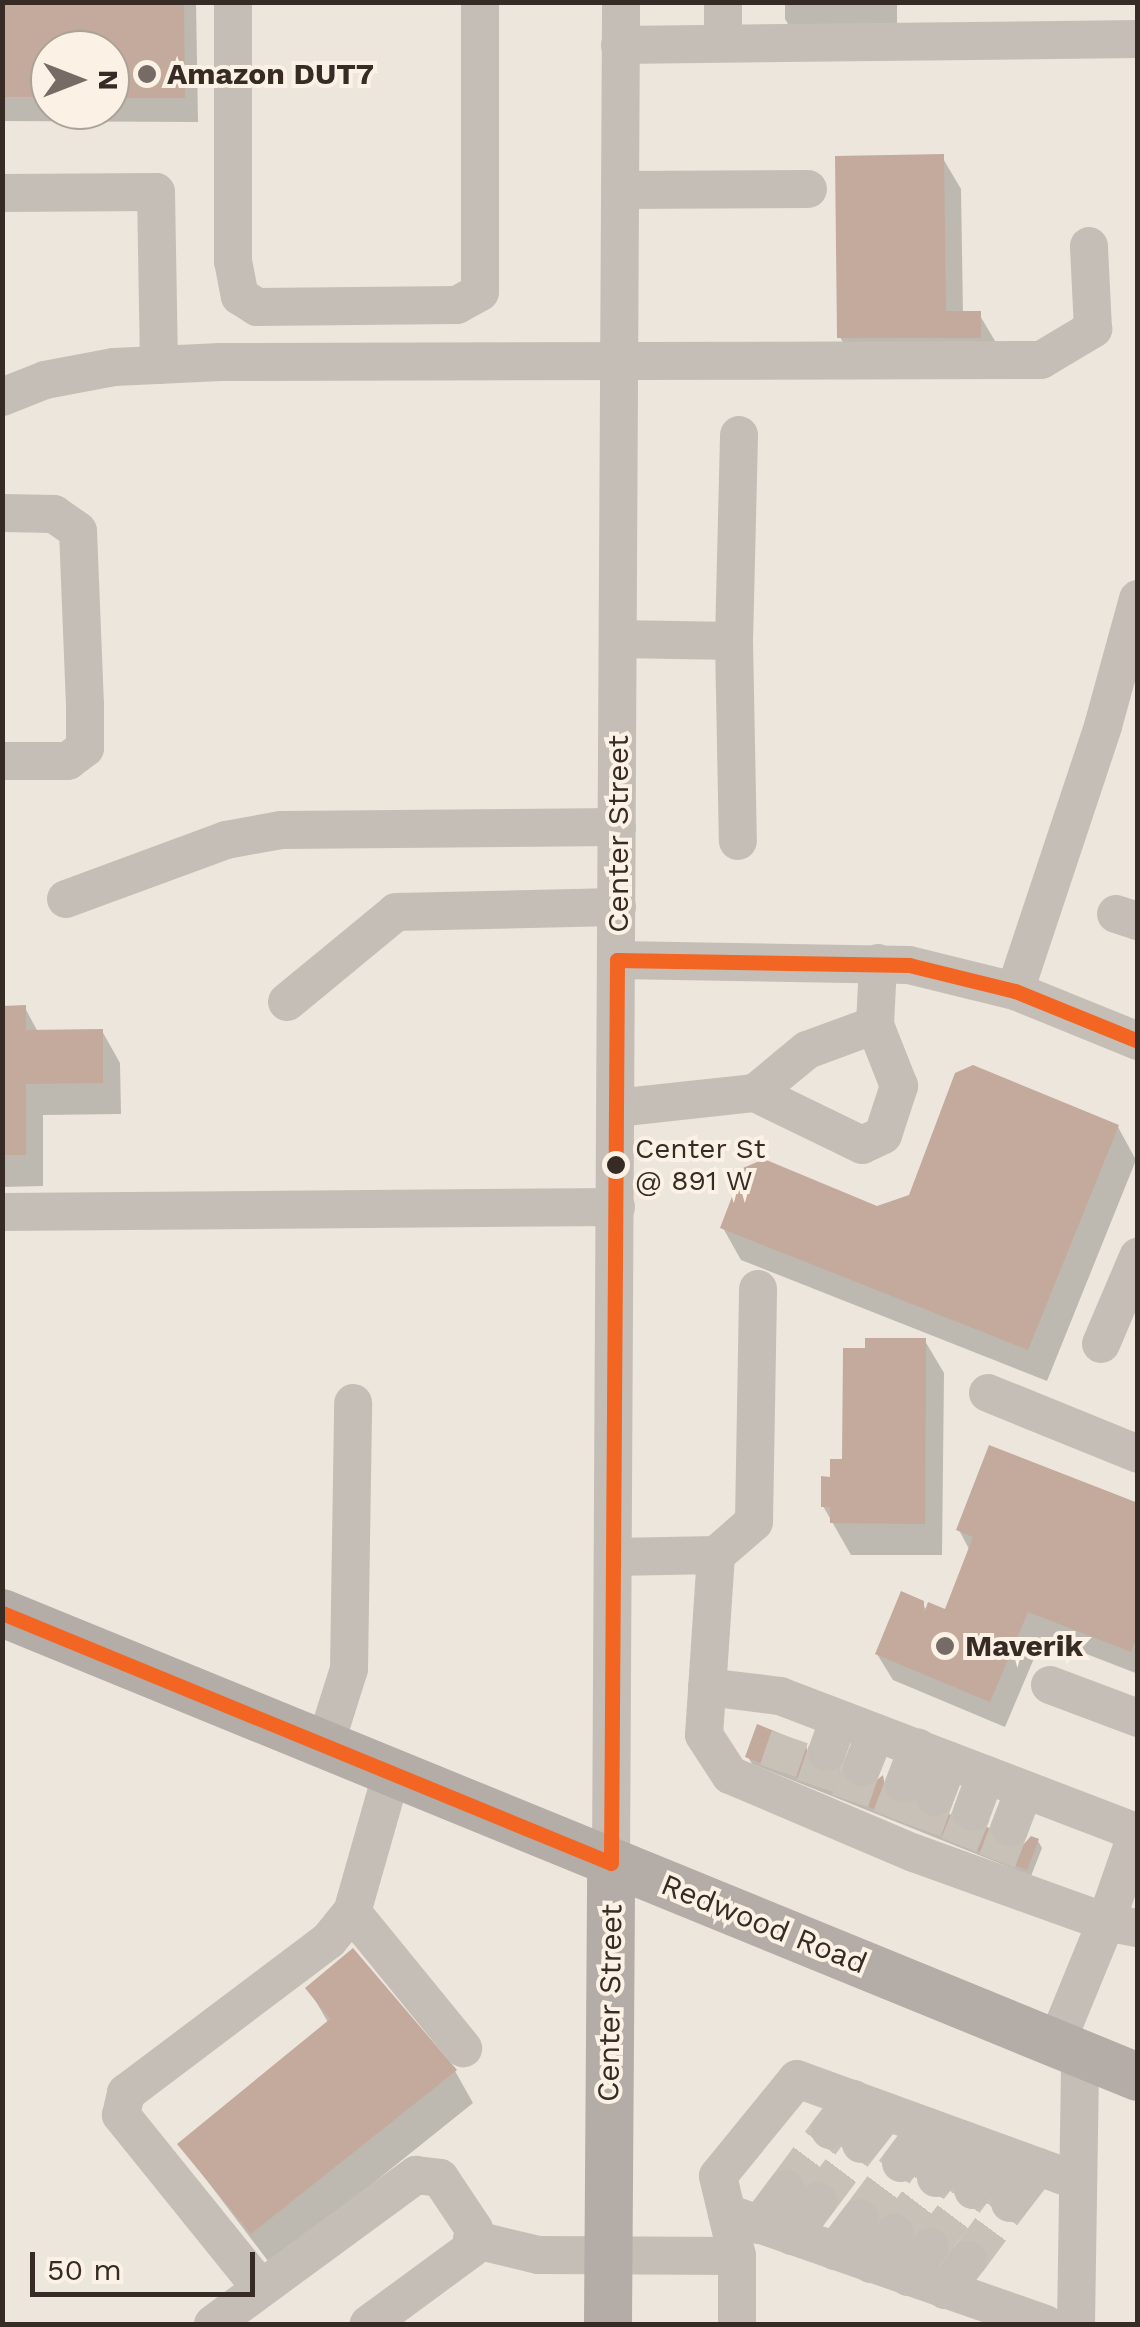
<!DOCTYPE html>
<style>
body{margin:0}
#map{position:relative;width:1140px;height:2327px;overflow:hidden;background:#ede6dd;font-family:"Work Sans",sans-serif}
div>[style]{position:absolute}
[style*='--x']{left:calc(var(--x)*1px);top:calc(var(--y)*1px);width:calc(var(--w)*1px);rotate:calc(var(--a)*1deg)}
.shadow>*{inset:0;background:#0003}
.building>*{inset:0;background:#c3aa9d}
.minor-tunnel>*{height:38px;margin-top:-19px;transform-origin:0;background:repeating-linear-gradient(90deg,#c8c1b8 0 38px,transparent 0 57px)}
.minor>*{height:38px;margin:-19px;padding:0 19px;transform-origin:19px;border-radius:19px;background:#c5beb7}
.major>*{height:48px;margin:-24px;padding:0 24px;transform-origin:24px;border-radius:24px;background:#b4aca6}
.bus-1>*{height:15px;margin:-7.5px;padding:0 7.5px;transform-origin:7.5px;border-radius:7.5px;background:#f26522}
.dots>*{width:28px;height:28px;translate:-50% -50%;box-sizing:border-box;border:5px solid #fbf1e4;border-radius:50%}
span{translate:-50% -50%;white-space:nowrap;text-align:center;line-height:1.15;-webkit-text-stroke:8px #fbf1e4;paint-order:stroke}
.bus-label{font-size:28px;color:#362b25}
.left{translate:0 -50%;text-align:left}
.poi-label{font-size:30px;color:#362b25;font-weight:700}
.street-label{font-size:30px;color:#362b25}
.frame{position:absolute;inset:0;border:5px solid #362b25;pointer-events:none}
.north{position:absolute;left:30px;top:30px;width:100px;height:100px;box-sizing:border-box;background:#fbf1e4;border:2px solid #aca298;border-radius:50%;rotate:90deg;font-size:28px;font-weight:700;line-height:40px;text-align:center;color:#362b25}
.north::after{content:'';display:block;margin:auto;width:35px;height:45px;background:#766c65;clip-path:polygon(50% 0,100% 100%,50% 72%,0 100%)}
.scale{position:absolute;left:30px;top:2252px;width:225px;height:45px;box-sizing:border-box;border:5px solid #362b25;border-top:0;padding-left:12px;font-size:30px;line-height:35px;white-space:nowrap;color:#362b25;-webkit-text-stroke:8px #fbf1e4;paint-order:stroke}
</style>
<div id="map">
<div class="shadow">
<i style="clip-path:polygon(evenodd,2px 2px,196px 2px,198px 122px,2px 121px,2px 2px,50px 50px,110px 50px,110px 110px,50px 110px,50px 50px)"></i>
<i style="clip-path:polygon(785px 2px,897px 2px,897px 37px,804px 51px,785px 19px)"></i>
<i style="clip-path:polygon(942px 157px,961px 189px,963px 314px,979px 314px,998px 346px,858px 370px,840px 337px)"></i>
<i style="clip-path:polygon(2px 1008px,25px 1008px,38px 1032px,102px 1031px,120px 1063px,121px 1114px,43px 1115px,43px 1186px,2px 1187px)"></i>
<i style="clip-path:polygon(1118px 1127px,1136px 1160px,1047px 1381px,741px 1260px,723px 1228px,877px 1208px)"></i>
<i style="clip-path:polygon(925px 1341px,944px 1373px,942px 1555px,851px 1555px,823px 1506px,833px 1479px)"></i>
<i style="clip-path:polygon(1138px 1506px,1138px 1674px,1043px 1637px,1005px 1727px,893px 1680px,877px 1654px,922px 1603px,927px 1611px,946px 1612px,970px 1551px,959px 1530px)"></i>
<i style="clip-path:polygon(804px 1746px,812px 1771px,867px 1792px,883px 1779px,889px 1802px,925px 1820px,1002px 1851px,1038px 1841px,1042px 1848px,1031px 1876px,752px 1764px,748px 1757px)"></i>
<i style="clip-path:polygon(308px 1988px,455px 2071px,473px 2103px,271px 2265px,180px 2145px,329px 2024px)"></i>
</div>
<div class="building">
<i style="clip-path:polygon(2px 2px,184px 2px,185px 98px,110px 98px,110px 50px,50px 50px,50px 97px,2px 97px)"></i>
<i style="clip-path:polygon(944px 154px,946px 311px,981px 311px,981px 338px,837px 338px,835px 156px)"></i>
<i style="clip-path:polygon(26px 1005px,26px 1030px,103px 1029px,103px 1083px,26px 1084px,26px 1155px,2px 1155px,2px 1006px)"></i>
<i style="clip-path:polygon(973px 1065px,1119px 1125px,1028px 1350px,720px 1228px,743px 1168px,764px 1159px,877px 1206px,909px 1195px,955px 1073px)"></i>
<i style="clip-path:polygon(865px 1338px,926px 1338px,925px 1524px,830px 1523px,830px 1507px,821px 1507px,821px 1476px,830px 1477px,830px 1459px,842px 1459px,843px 1348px,865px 1348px)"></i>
<i style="clip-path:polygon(989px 1445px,1138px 1503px,1138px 1634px,1131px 1652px,1028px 1612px,990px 1702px,875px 1654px,901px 1591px,924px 1601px,924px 1613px,928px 1602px,945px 1609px,973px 1537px,956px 1530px)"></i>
<i style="clip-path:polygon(757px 1724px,806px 1744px,810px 1767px,820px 1773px,840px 1770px,853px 1787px,866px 1789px,883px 1775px,887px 1799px,914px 1804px,926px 1818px,950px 1814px,965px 1833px,988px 1827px,1003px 1848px,1023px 1845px,1031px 1836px,1039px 1839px,1027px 1870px,745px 1757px)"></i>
<i style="clip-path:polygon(353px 1948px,457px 2070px,251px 2234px,177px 2144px,330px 2019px,305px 1988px)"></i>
</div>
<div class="minor-tunnel">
<i style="--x:778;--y:1771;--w:36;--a:-71"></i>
<i style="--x:815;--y:1786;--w:36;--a:-71"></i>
<i style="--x:850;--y:1801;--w:36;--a:-71"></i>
<i style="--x:891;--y:1818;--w:36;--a:-69"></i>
<i style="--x:923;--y:1830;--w:35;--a:-70"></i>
<i style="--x:959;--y:1845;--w:35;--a:-68"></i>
<i style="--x:997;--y:1861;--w:36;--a:-69"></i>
<i style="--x:786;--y:2189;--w:74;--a:-53.3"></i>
<i style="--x:818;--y:2201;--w:71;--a:-53"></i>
<i style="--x:860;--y:2218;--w:69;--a:-53.3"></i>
<i style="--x:894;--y:2233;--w:69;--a:-52.6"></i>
<i style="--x:930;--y:2247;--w:71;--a:-53"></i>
<i style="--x:968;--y:2260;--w:71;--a:-53.6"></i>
</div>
<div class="minor">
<i style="--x:233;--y:2;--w:259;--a:90"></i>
<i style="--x:233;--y:261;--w:36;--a:79"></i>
<i style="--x:240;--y:296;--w:20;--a:33"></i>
<i style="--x:257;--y:307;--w:200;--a:-0.6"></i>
<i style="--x:457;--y:305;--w:26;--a:-29"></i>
<i style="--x:480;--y:292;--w:290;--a:-90"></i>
<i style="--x:723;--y:42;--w:40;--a:-90"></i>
<i style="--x:620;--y:45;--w:518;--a:-0.66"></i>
<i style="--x:620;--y:190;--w:188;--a:-0.3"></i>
<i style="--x:2;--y:193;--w:154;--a:-0.4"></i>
<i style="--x:156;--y:192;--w:173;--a:89"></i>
<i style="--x:2;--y:397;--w:46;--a:-21.6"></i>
<i style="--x:45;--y:380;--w:70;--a:-10.7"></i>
<i style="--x:114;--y:367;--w:107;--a:-2.7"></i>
<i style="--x:221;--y:362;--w:820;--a:-0.14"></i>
<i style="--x:1041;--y:360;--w:61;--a:-30.8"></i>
<i style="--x:1093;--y:329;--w:83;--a:-92.8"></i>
<i style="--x:2;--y:513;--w:52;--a:1.1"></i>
<i style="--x:54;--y:514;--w:29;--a:35"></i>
<i style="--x:78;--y:531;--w:173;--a:87.7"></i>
<i style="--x:85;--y:704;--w:44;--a:90"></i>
<i style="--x:85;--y:748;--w:21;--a:143"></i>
<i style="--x:68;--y:761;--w:66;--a:180"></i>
<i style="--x:618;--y:639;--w:116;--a:1"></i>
<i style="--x:734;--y:641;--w:206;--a:-88.6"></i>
<i style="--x:734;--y:641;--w:200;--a:88.9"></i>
<i style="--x:66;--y:899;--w:171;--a:-20.2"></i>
<i style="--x:226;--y:840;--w:56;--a:-10.3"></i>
<i style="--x:281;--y:830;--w:336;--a:-0.5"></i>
<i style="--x:1116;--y:914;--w:23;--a:18"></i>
<i style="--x:617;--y:960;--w:292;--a:1"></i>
<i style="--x:909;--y:965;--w:109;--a:13.8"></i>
<i style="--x:1015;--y:991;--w:133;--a:22.1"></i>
<i style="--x:1015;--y:991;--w:279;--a:-71.6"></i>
<i style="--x:1103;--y:726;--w:132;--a:-74.6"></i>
<i style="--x:287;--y:1002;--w:141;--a:-39.5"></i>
<i style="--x:396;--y:912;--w:221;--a:-1.3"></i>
<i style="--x:875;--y:1025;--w:72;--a:159.8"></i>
<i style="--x:807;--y:1050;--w:67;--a:140.4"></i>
<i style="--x:755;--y:1093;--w:119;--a:25.9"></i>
<i style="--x:862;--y:1145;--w:23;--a:-25"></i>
<i style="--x:883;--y:1135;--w:52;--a:-71.9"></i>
<i style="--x:899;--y:1086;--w:66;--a:-111.5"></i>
<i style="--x:875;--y:1025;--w:62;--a:-87.2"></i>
<i style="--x:616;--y:1108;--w:140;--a:-6.2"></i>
<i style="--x:2;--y:1212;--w:614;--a:-0.47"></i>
<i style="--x:1101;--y:1344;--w:95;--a:-67"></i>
<i style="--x:988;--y:1393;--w:162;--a:22.1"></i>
<i style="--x:716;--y:1555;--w:50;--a:-41"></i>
<i style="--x:754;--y:1522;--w:233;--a:-89"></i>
<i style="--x:614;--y:1557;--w:102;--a:-1.1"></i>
<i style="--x:716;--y:1555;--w:180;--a:93.8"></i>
<i style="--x:704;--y:1735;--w:48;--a:57"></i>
<i style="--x:730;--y:1775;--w:200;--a:23"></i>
<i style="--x:914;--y:1853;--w:204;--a:19.8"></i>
<i style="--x:1106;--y:1922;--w:132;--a:112.3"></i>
<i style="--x:1050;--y:1685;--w:94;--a:20.6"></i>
<i style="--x:707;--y:1687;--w:74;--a:7"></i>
<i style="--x:780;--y:1696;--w:383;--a:20.9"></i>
<i style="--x:325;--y:1745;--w:80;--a:-72.5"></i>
<i style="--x:349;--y:1669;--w:266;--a:-89.1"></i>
<i style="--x:827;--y:1752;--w:35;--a:-70"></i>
<i style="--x:862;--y:1767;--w:37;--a:-68"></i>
<i style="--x:392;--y:1772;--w:146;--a:105.9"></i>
<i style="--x:352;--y:1912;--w:176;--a:50.8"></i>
<i style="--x:904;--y:1784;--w:39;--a:-69"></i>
<i style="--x:935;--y:1797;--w:39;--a:-69"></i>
<i style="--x:972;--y:1812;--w:40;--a:-69.8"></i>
<i style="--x:1010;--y:1827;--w:40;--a:-69"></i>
<i style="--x:1138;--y:1830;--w:97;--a:109.2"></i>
<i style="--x:1106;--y:1922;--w:33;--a:11"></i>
<i style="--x:611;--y:1863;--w:1861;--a:-89.69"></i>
<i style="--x:830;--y:2130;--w:39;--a:-53"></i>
<i style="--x:861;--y:2144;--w:41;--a:-52"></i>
<i style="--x:901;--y:2163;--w:45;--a:-53.1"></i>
<i style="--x:936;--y:2178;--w:48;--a:-51"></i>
<i style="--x:973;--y:2190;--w:46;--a:-52.9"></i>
<i style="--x:1010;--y:2203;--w:46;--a:-52.1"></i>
<i style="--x:727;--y:2213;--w:337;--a:19.2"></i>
<i style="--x:759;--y:2225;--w:45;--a:-53.1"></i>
<i style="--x:792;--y:2236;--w:44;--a:-53.4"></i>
<i style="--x:472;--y:2239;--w:68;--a:13.6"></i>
<i style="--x:538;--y:2255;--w:199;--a:0.3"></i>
<i style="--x:835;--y:2251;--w:41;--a:-52.9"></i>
<i style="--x:871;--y:2264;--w:39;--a:-53"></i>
<i style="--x:908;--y:2277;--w:37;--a:-54"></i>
<i style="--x:259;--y:2286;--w:220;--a:-128.9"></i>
<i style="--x:121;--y:2115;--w:23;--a:-77"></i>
<i style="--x:126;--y:2093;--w:254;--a:-37"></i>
<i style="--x:329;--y:1940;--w:36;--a:-51"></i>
<i style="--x:945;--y:2290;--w:38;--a:-53"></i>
<i style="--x:213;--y:2324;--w:252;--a:-36.3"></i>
<i style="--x:416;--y:2175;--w:24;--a:7"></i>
<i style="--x:440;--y:2178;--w:61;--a:56.3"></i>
<i style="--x:474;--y:2229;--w:20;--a:99"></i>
<i style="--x:471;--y:2249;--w:127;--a:143.7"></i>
<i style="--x:737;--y:2324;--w:68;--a:-90"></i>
<i style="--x:737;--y:2256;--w:82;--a:-103.4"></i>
<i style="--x:718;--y:2176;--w:125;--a:-50.8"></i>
<i style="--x:797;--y:2079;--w:299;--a:20"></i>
<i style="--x:1076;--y:2324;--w:269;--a:-89.1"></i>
</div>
<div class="major">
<i style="--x:2;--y:1613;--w:1227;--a:22.22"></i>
<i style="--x:608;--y:2324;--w:461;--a:-89.6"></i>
</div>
<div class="bus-1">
<i style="--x:617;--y:960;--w:292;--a:1"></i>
<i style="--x:909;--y:965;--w:109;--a:13.8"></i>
<i style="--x:1015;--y:991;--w:133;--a:22.1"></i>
<i style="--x:2;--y:1613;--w:658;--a:22.32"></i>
<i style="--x:611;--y:1863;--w:903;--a:-89.62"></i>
</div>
<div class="dots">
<i style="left:147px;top:74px;background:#766c65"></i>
<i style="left:616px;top:1165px;background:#362b25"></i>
<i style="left:945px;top:1646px;background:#766c65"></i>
</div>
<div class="bus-label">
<span class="left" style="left:635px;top:1165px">Center St<br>@ 891 W</span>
</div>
<div class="poi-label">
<span class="left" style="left:167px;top:74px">Amazon DUT7</span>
<span class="left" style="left:965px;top:1646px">Maverik</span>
</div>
<div class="street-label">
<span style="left:618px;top:834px;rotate:-90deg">Center Street</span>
<span style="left:764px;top:1924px;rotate:22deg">Redwood Road</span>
<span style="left:610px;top:2003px;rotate:-89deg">Center Street</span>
</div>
<div class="frame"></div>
<div class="north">N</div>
<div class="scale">50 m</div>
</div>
